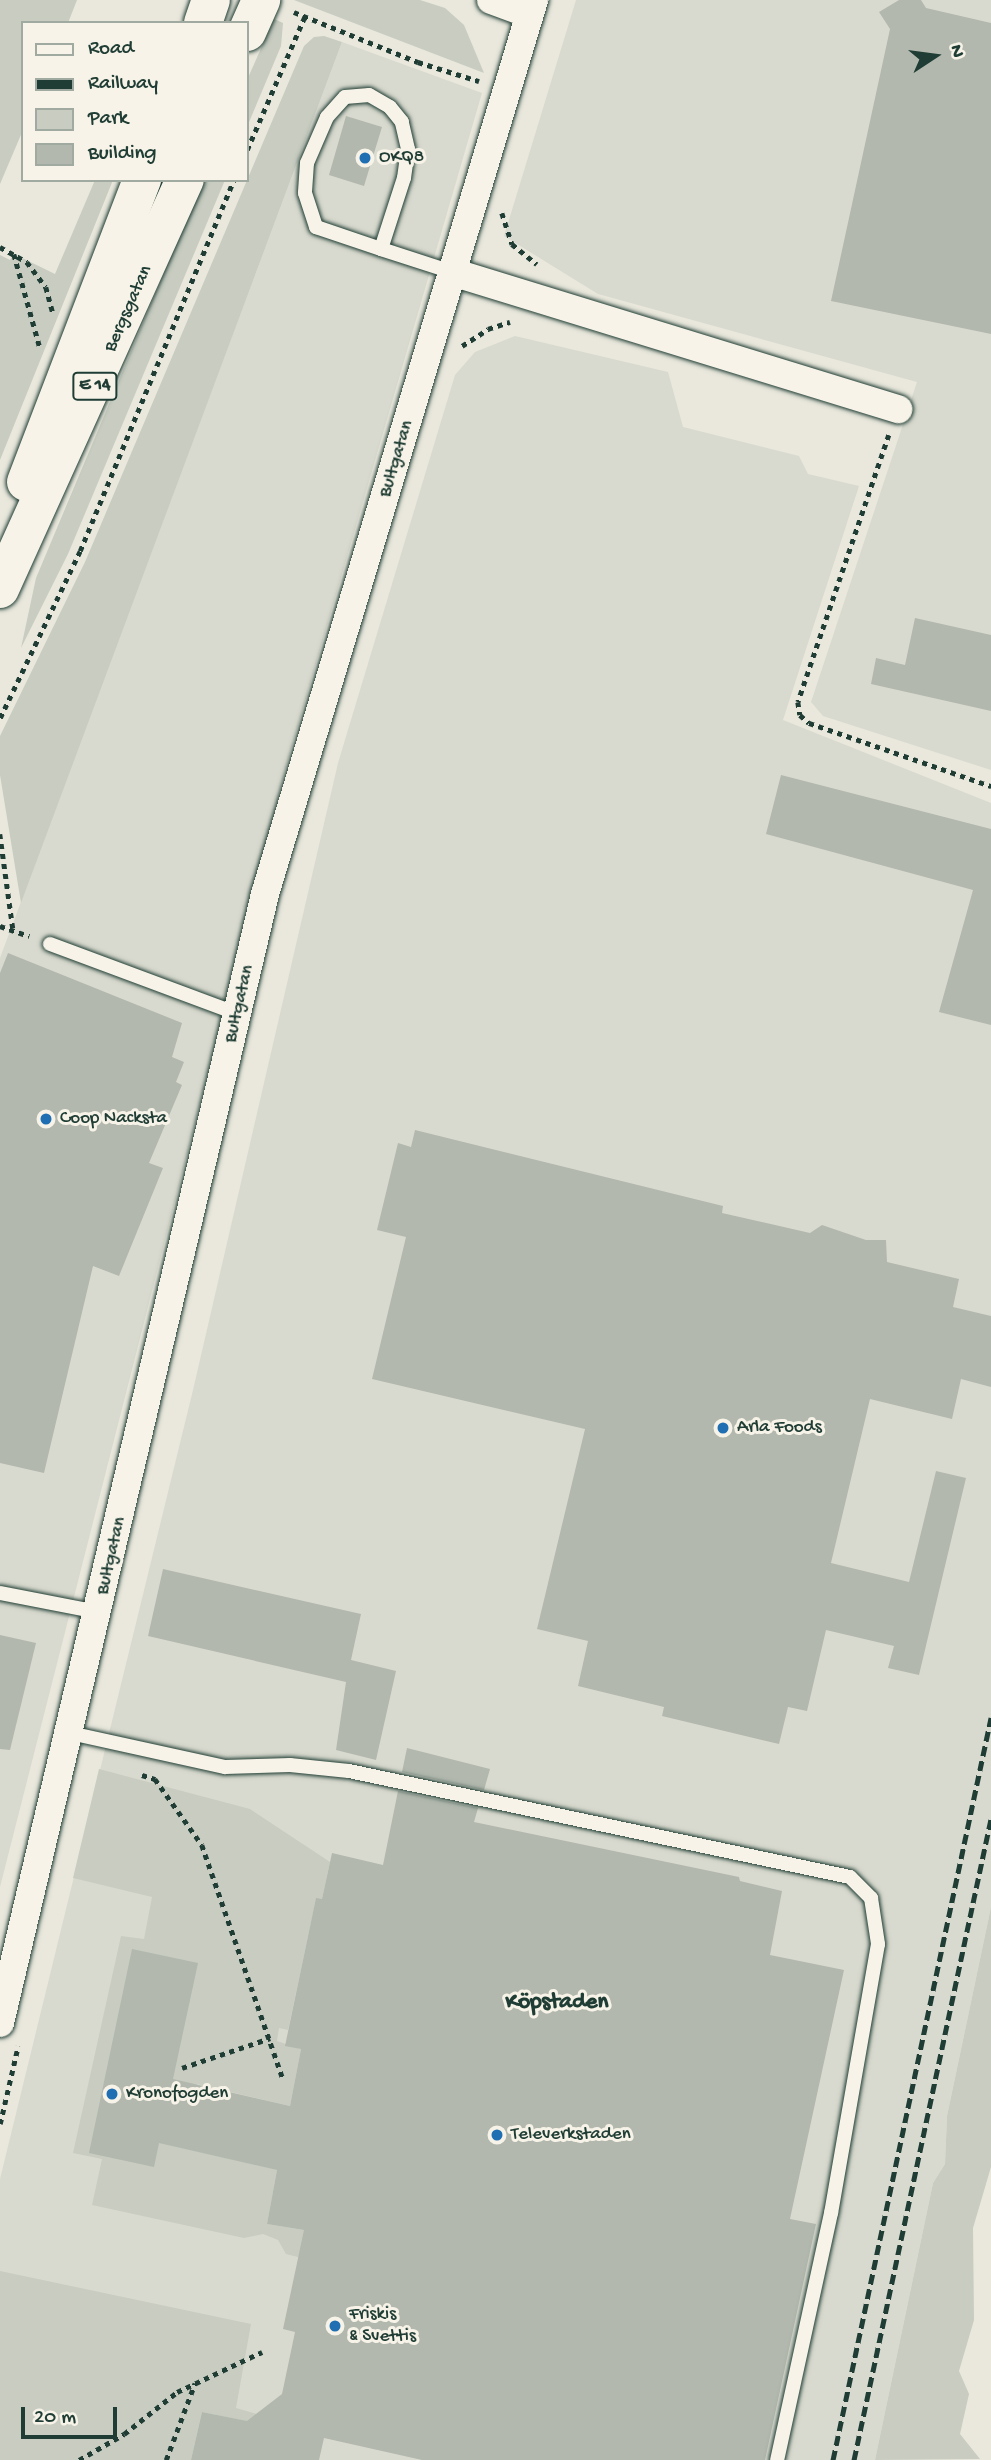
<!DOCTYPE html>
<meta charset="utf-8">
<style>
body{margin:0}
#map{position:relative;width:991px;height:2460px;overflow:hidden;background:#eae8dd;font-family:"Gochi Hand",sans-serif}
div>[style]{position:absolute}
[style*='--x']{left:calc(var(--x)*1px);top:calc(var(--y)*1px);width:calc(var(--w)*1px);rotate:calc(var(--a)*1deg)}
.built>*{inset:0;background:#d9dacf}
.green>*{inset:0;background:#c8ccc1}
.building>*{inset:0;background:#b2b8ae}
.path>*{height:4.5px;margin-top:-2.25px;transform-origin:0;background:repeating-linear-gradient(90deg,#1f3d34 0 5px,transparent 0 10px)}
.roads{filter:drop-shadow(0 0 2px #1f3d34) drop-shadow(0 0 2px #1f3d34)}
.service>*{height:14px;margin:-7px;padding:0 7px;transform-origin:7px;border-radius:7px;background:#f7f3e8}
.minor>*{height:28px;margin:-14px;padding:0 14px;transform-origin:14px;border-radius:14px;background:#f7f3e8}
.trunk>*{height:38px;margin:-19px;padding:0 19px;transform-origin:19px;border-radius:19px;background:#f7f3e8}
.rail>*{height:5px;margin-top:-2.5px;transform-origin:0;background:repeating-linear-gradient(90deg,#1f3d34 0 10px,transparent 0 15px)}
.dots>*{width:19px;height:19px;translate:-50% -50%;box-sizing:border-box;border:4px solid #f7f3e8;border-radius:50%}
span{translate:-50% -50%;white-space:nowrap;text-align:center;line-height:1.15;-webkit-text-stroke:6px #f7f3e8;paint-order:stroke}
.shield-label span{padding:2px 5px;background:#f7f3e8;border:2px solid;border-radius:5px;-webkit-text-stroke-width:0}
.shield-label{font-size:18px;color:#1f3d34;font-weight:700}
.poi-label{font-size:19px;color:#1f3d34}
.left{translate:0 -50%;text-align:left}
.street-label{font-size:19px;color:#1f3d34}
.quarter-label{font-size:23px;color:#1f3d34;font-weight:700}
.legend{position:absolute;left:21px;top:21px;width:228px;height:161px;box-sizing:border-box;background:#f7f3e8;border:2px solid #a1aaa0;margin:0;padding:9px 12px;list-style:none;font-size:21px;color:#1f3d34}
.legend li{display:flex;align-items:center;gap:14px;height:35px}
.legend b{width:35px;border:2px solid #a1aaa0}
.north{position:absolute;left:900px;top:21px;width:70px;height:70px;-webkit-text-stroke:5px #f7f3e8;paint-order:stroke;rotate:77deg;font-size:19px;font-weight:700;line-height:28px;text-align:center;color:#1f3d34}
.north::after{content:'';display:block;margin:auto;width:24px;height:32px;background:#1f3d34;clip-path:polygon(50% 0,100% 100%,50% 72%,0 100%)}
.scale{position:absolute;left:21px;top:2407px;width:96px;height:32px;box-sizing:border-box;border:4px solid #1f3d34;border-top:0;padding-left:9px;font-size:21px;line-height:24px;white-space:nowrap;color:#1f3d34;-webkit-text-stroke:5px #f7f3e8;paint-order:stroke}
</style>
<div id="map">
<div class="built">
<i style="clip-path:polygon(576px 0,991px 0,991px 770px,823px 716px,811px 702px,917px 382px,598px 294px,504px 236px)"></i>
<i style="clip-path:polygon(342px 42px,482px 93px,285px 770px,0 1887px,0 958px)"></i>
<i style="clip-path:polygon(515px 336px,668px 372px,683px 427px,799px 456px,808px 474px,859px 486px,783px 720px,991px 803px,991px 1907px,947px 2116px,945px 2164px,933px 2183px,875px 2460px,0 2460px,0 2179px,193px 1390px,338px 763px,455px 375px,475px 352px)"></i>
</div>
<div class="green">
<i style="clip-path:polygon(0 0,77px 0,68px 23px,23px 23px,23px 130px,0 184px)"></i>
<i style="clip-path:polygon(294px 0,420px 0,445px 8px,464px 25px,484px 73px)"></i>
<i style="clip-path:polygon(274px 19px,283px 23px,281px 46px,247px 127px,247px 80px)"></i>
<i style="clip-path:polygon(324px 36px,342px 42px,21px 903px,0 775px,0 736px,85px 562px,304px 46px,314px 37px)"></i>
<i style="clip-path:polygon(95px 180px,113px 180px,0 460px,0 255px,10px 260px,14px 254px,55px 274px)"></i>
<i style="clip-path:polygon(203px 180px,225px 180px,68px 554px,21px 648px,36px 578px)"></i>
<i style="clip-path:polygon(99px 1769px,250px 1809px,330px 1862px,322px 1899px,316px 1899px,288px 2030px,279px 2028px,277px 2041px,301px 2049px,290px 2106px,197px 2084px,183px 2148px,277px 2170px,267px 2224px,316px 2232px,310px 2260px,286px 2254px,278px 2240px,263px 2234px,244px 2238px,92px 2205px,102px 2159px,73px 2153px,121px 1936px,144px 1939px,152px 1897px,73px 1878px)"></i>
<i style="clip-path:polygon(991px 1907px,991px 2167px,973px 2228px,974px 2320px,959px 2371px,969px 2394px,960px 2434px,980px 2459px,875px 2460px,933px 2183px,945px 2164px,947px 2116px)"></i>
<i style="clip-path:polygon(0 2271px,251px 2324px,236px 2408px,257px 2414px,265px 2425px,202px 2412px,191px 2460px,0 2460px)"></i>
</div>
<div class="building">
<i style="clip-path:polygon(899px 0,921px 0,926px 8px,991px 23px,991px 334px,831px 301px,890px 29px,879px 12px)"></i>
<i style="clip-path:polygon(346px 116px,382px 127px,364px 186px,329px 175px)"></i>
<i style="clip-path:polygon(915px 618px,991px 635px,991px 711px,871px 684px,876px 658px,905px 665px)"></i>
<i style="clip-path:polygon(781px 775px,991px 829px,991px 1025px,939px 1012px,973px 890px,766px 834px)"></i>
<i style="clip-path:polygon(8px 953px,182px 1023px,172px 1057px,184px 1062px,176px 1082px,182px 1085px,149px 1163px,163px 1168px,119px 1276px,93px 1266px,44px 1473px,0 1463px,0 973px)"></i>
<i style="clip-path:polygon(415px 1130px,723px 1206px,722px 1213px,810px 1233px,822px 1225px,866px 1240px,886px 1240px,887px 1262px,959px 1279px,953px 1307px,991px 1316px,991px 1387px,961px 1379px,952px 1419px,870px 1399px,831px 1563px,909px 1582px,936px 1471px,966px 1478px,919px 1675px,888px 1668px,894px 1646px,826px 1630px,807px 1711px,788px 1707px,779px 1744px,662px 1716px,664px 1707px,578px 1686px,588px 1641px,537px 1629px,585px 1429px,372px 1379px,406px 1237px,377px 1230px,398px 1143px,411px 1147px)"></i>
<i style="clip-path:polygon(163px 1569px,361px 1614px,351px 1660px,396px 1671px,376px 1760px,336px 1750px,346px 1682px,148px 1636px)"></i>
<i style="clip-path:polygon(0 1635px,36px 1643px,10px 1750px,0 1749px)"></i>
<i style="clip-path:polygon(407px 1748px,490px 1769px,484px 1790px,402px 1772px)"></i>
<i style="clip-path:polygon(398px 1791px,478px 1808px,474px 1822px,739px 1877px,740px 1881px,782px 1891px,770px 1955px,844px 1970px,790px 2219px,816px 2224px,765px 2460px,422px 2460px,324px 2438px,319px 2460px,191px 2460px,202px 2412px,247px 2421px,282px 2394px,295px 2332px,283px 2329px,304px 2230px,267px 2224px,277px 2170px,159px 2143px,154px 2167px,89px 2153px,132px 1949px,198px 1963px,173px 2079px,290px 2106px,301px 2049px,285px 2046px,316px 1898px,322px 1899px,332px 1853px,383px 1865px)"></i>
</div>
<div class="path">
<i style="--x:294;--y:12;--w:134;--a:22"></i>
<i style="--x:418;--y:62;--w:64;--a:17.3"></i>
<i style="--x:247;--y:150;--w:146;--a:-66.6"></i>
<i style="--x:502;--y:213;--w:33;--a:72"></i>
<i style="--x:512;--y:244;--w:32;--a:39"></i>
<i style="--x:0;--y:247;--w:31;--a:29"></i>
<i style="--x:27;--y:262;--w:31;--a:53"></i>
<i style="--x:46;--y:287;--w:28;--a:75"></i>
<i style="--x:14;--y:254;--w:98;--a:74.5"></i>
<i style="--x:462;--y:346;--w:31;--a:-33"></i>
<i style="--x:488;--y:329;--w:23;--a:-18"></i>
<i style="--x:889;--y:435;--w:282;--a:108.8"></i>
<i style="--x:798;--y:702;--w:13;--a:81"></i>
<i style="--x:800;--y:715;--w:12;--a:42"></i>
<i style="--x:809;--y:723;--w:193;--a:19.1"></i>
<i style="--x:0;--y:718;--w:185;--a:-64.4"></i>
<i style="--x:80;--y:551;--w:402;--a:-67.5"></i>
<i style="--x:0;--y:834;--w:96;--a:82.2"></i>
<i style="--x:0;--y:926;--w:31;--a:19"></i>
<i style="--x:142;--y:1775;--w:14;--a:17"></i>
<i style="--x:155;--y:1779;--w:81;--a:54.5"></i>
<i style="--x:202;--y:1845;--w:248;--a:70.9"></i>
<i style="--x:182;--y:2068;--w:93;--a:-18.8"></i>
<i style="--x:0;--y:2124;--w:80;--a:-77"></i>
<i style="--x:79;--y:2460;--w:52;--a:-30"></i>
<i style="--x:124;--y:2434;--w:68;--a:-38.4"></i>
<i style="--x:177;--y:2392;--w:94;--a:-25.2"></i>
<i style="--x:166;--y:2460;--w:82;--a:-69.4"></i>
</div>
<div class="roads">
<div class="service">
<i style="--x:381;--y:249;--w:75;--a:-72.1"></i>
<i style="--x:404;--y:178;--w:29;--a:-82"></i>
<i style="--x:408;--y:149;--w:28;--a:-103"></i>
<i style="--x:402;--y:122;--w:19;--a:-129"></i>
<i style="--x:390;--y:107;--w:24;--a:-150"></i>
<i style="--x:369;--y:95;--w:24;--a:175"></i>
<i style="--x:345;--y:97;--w:27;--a:132"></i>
<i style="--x:327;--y:117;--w:50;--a:113.5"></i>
<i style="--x:307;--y:163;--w:30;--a:94"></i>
<i style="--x:305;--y:193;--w:36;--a:72"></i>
<i style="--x:316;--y:227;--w:69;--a:18.7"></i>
<i style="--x:381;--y:249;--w:75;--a:17.9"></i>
<i style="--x:50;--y:944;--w:201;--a:20.4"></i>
<i style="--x:0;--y:1593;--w:100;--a:11"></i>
<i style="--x:70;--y:1733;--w:159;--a:12.4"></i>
<i style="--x:225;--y:1767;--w:65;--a:-1.8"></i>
<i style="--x:290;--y:1765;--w:59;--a:5.8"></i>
<i style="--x:349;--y:1771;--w:512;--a:11.95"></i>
<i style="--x:850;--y:1877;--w:30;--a:45"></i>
<i style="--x:871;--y:1898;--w:47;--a:81.3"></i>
<i style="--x:878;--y:1944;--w:273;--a:99.9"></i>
<i style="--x:831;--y:2213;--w:253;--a:102.3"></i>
</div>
<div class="minor">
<i style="--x:491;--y:0;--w:40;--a:20.2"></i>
<i style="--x:452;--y:272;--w:467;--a:17.1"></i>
<i style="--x:0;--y:2023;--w:1160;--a:-76.79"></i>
<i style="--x:265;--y:894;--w:934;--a:-73.25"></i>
</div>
<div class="trunk">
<i style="--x:203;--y:23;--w:24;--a:-71"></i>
<i style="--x:247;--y:32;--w:35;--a:-66"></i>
<i style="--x:26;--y:482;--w:324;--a:-69"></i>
<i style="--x:0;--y:589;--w:449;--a:-65.7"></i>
</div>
</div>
<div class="rail">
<i style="--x:833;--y:2460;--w:759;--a:-77.98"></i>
<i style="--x:854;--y:2460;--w:655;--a:-77.94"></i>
</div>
<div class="dots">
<i style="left:365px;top:158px;background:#1f6fb2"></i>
<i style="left:46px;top:1119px;background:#1f6fb2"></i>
<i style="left:723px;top:1428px;background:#1f6fb2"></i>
<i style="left:112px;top:2094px;background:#1f6fb2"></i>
<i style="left:497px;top:2135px;background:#1f6fb2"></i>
<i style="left:335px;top:2326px;background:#1f6fb2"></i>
</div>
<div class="shield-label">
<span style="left:95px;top:386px">E 14</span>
</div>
<div class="poi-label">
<span class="left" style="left:379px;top:158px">OKQ8</span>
<span class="left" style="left:60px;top:1119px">Coop Nacksta</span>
<span class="left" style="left:737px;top:1428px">Arla Foods</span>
<span class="left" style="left:126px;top:2094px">Kronofogden</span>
<span class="left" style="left:511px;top:2135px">Televerkstaden</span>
<span class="left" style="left:349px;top:2326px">Friskis<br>&amp; Svettis</span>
</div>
<div class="street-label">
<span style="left:129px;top:309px;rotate:-66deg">Bergsgatan</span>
<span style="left:397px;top:459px;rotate:-73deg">Bultgatan</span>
<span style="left:240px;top:1004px;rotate:-77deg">Bultgatan</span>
<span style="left:112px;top:1556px;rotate:-77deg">Bultgatan</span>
</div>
<div class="quarter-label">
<span style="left:557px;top:2003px">Köpstaden</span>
</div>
<ul class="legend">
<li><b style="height:9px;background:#f7f3e8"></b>Road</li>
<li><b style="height:9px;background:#1f3d34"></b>Railway</li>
<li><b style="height:19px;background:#c8ccc1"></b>Park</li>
<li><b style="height:19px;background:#b2b8ae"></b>Building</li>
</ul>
<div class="north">N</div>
<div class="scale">20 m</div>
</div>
